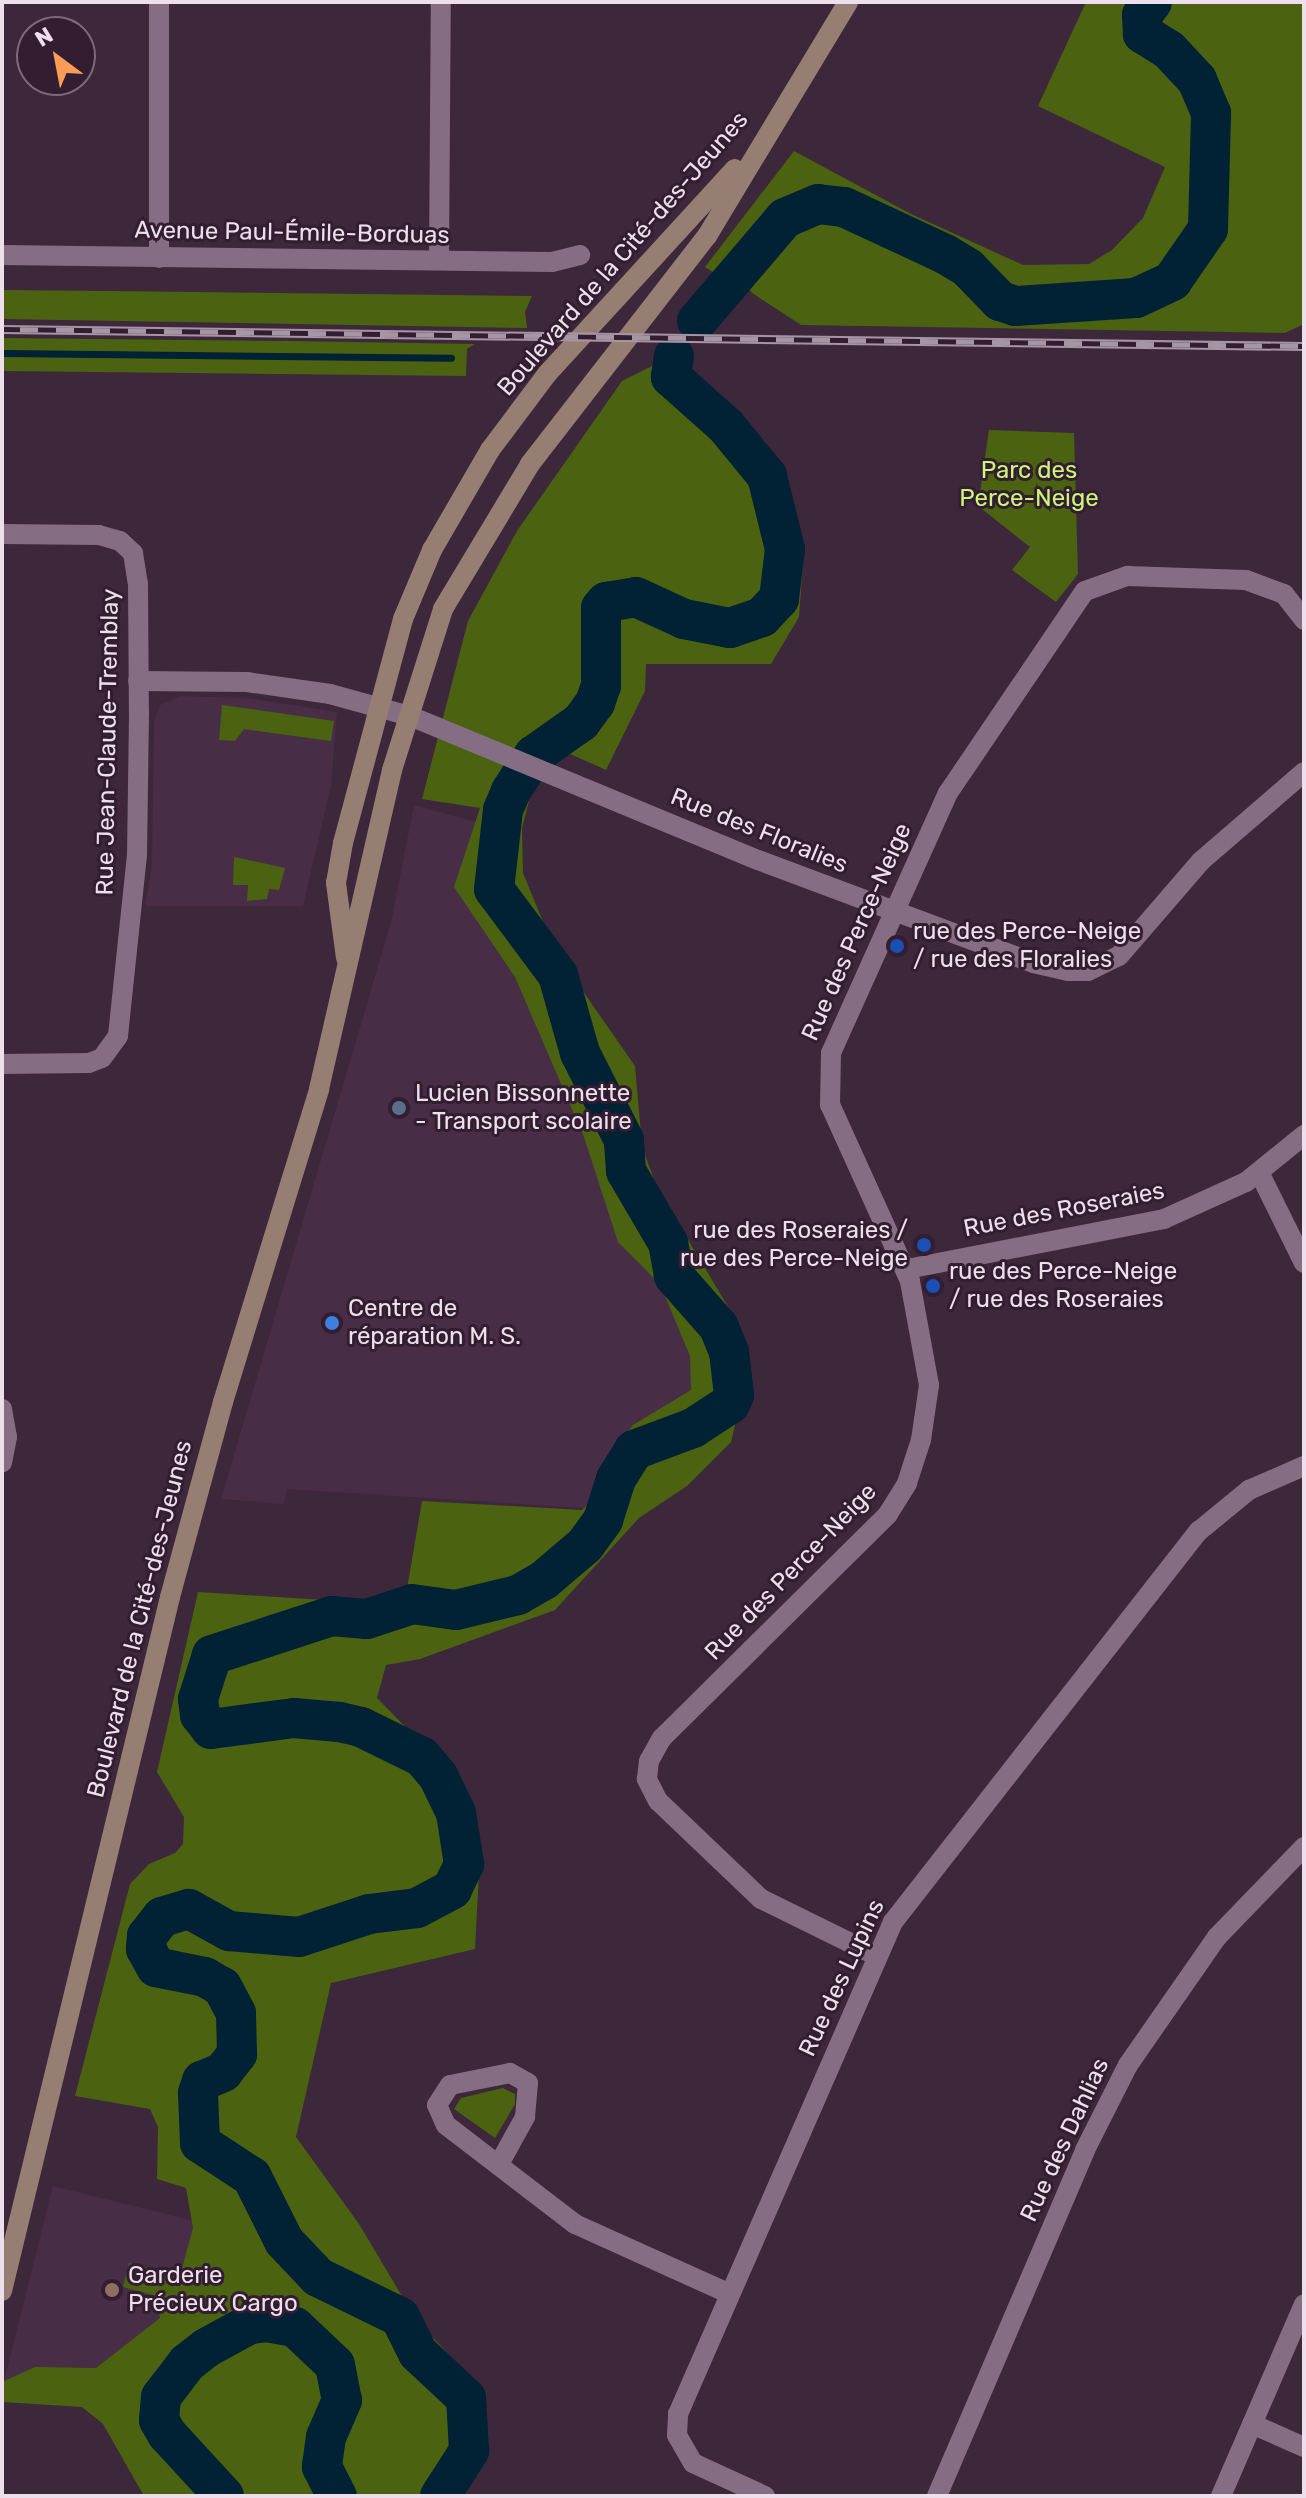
<!DOCTYPE html>
<meta charset="utf-8">
<style>
body{margin:0}
#map{position:relative;width:1306px;height:2498px;overflow:hidden;background:#3c273b;font-family:Rubik,sans-serif}
div>[style]{position:absolute}
[style*='--x']{left:calc(var(--x)*1px);top:calc(var(--y)*1px);width:calc(var(--w)*1px);rotate:calc(var(--a)*1deg)}
.built>*{inset:0;background:#482d47}
.green>*{inset:0;background:#4b6311}
.stream>*{height:7px;margin:-3.5px;padding:0 3.5px;transform-origin:3.5px;border-radius:3.5px;background:#012134}
.river>*{height:40px;margin:-20px;padding:0 20px;transform-origin:20px;border-radius:20px;background:#012134}
.minor>*{height:20px;margin:-10px;padding:0 10px;transform-origin:10px;border-radius:10px;background:#856d83}
.secondary>*{height:20px;margin:-10px;padding:0 10px;transform-origin:10px;border-radius:10px;background:#967e73}
.rail>*{height:9px;margin-top:-4.5px;transform-origin:0;background:repeating-linear-gradient(90deg,#321d31 0 18px,#a695a5 0 36px);box-sizing:border-box;border-block:2px solid #a695a5}
.dots>*{width:22px;height:22px;translate:-50% -50%;box-sizing:border-box;border:4px solid #321d31;border-radius:50%}
span{translate:-50% -50%;white-space:nowrap;text-align:center;line-height:1.15;-webkit-text-stroke:6px #321d31;paint-order:stroke}
.street-label{font-size:24px;color:#eddfec}
.park-label{font-size:24px;color:#ccf679}
.poi-label{font-size:24px;color:#eddfec}
.left{translate:0 -50%;text-align:left}
.right{translate:-100% -50%;text-align:right}
.frame{position:absolute;inset:0;border:4px solid #eddfec;pointer-events:none}
.north{position:absolute;left:16px;top:16px;width:80px;height:80px;box-sizing:border-box;background:#321d31;border:2px solid #7d6b7c;border-radius:50%;rotate:328deg;font-size:22px;font-weight:700;line-height:32px;text-align:center;color:#eddfec}
.north::after{content:'';display:block;margin:auto;width:28px;height:36px;background:#fd9c56;clip-path:polygon(50% 0,100% 100%,50% 72%,0 100%)}
</style>
<div id="map">
<div class="built">
<i style="clip-path:polygon(180px 696px,247px 698px,337px 712px,331px 786px,303px 906px,145px 906px,152px 863px,154px 721px,160px 705px)"></i>
<i style="clip-path:polygon(414px 805px,488px 825px,722px 1351px,599px 1509px,287px 1489px,284px 1504px,221px 1499px,391px 922px)"></i>
<i style="clip-path:polygon(53px 2186px,194px 2221px,193px 2228px,227px 2253px,161px 2318px,96px 2368px,35px 2367px,4px 2381px)"></i>
</div>
<div class="green">
<i style="clip-path:polygon(1086px 2px,1304px 2px,1304px 324px,1285px 333px,801px 325px,752px 293px,730px 261px,713px 272px,705px 267px,794px 151px,911px 214px,1023px 265px,1089px 264px,1112px 250px,1143px 218px,1165px 167px,1038px 106px)"></i>
<i style="clip-path:polygon(2px 290px,109px 291px,532px 296px,525px 312px,527px 328px,2px 319px)"></i>
<i style="clip-path:polygon(2px 338px,289px 341px,475px 344px,467px 349px,466px 376px,2px 371px)"></i>
<i style="clip-path:polygon(652px 366px,704px 386px,756px 443px,786px 486px,804px 549px,799px 617px,771px 664px,646px 664px,645px 691px,606px 770px,559px 749px,542px 750px,522px 828px,523px 873px,555px 951px,635px 1066px,642px 1146px,657px 1188px,739px 1325px,747px 1374px,731px 1442px,687px 1486px,639px 1518px,555px 1610px,420px 1659px,386px 1665px,377px 1698px,437px 1759px,469px 1803px,480px 1854px,475px 1949px,331px 1983px,296px 2137px,359px 2224px,415px 2318px,463px 2370px,484px 2410px,488px 2441px,478px 2468px,454px 2496px,144px 2496px,103px 2424px,82px 2407px,2px 2402px,2px 2393px,4px 2381px,35px 2367px,96px 2368px,160px 2318px,156px 2296px,123px 2287px,129px 2263px,180px 2276px,193px 2228px,186px 2188px,157px 2179px,158px 2127px,150px 2109px,75px 2096px,130px 1884px,149px 1864px,175px 1853px,183px 1844px,184px 1817px,157px 1772px,198px 1592px,388px 1604px,406px 1595px,422px 1501px,582px 1510px,598px 1493px,613px 1451px,633px 1425px,691px 1390px,690px 1356px,667px 1301px,660px 1284px,618px 1242px,584px 1137px,515px 977px,454px 887px,480px 808px,422px 799px,468px 621px,517px 531px,622px 381px)"></i>
<i style="clip-path:polygon(989px 430px,1074px 433px,1078px 574px,1056px 602px,1012px 570px,1030px 547px,978px 506px)"></i>
<i style="clip-path:polygon(222px 705px,334px 721px,331px 741px,244px 729px,235px 741px,219px 740px)"></i>
<i style="clip-path:polygon(234px 857px,285px 868px,279px 890px,269px 889px,267px 899px,247px 901px,248px 885px,233px 885px)"></i>
<i style="clip-path:polygon(503px 2088px,515px 2094px,515px 2104px,495px 2138px,454px 2109px,461px 2098px)"></i>
</div>
<div class="stream">
<i style="--x:2;--y:353;--w:449;--a:0.6"></i>
</div>
<div class="river">
<i style="--x:697;--y:321;--w:135;--a:-49.5"></i>
<i style="--x:785;--y:218;--w:36;--a:-23"></i>
<i style="--x:818;--y:204;--w:26;--a:7"></i>
<i style="--x:844;--y:207;--w:111;--a:25"></i>
<i style="--x:945;--y:254;--w:27;--a:31"></i>
<i style="--x:968;--y:268;--w:46;--a:45.9"></i>
<i style="--x:1000;--y:301;--w:16;--a:18"></i>
<i style="--x:1015;--y:306;--w:121;--a:-3.8"></i>
<i style="--x:1136;--y:298;--w:40;--a:-25"></i>
<i style="--x:1172;--y:281;--w:63;--a:-55.3"></i>
<i style="--x:1208;--y:229;--w:116;--a:-88.5"></i>
<i style="--x:1211;--y:113;--w:36;--a:-113"></i>
<i style="--x:1197;--y:80;--w:41;--a:-133"></i>
<i style="--x:1169;--y:50;--w:31;--a:-148"></i>
<i style="--x:1143;--y:34;--w:19;--a:-93"></i>
<i style="--x:1142;--y:15;--w:16;--a:-52"></i>
<i style="--x:224;--y:2496;--w:84;--a:-132.6"></i>
<i style="--x:167;--y:2434;--w:16;--a:-120"></i>
<i style="--x:159;--y:2420;--w:23;--a:-85"></i>
<i style="--x:161;--y:2397;--w:43;--a:-52.6"></i>
<i style="--x:187;--y:2363;--w:24;--a:-38"></i>
<i style="--x:206;--y:2348;--w:50;--a:-28.6"></i>
<i style="--x:250;--y:2324;--w:16;--a:-7"></i>
<i style="--x:266;--y:2322;--w:29;--a:10"></i>
<i style="--x:295;--y:2327;--w:55;--a:43.5"></i>
<i style="--x:335;--y:2365;--w:36;--a:79"></i>
<i style="--x:342;--y:2400;--w:40;--a:113.4"></i>
<i style="--x:326;--y:2437;--w:30;--a:98"></i>
<i style="--x:322;--y:2467;--w:33;--a:63"></i>
<i style="--x:440;--y:2496;--w:54;--a:-57.2"></i>
<i style="--x:469;--y:2451;--w:53;--a:-93.2"></i>
<i style="--x:466;--y:2398;--w:66;--a:-136.8"></i>
<i style="--x:418;--y:2353;--w:40;--a:-116.6"></i>
<i style="--x:400;--y:2317;--w:91;--a:-154"></i>
<i style="--x:318;--y:2277;--w:50;--a:-133.4"></i>
<i style="--x:284;--y:2241;--w:72;--a:-116.6"></i>
<i style="--x:252;--y:2177;--w:62;--a:-146.8"></i>
<i style="--x:200;--y:2143;--w:50;--a:-92.3"></i>
<i style="--x:198;--y:2093;--w:13;--a:-72"></i>
<i style="--x:202;--y:2081;--w:23;--a:-23"></i>
<i style="--x:223;--y:2072;--w:23;--a:-52"></i>
<i style="--x:237;--y:2054;--w:41;--a:-91.4"></i>
<i style="--x:236;--y:2013;--w:30;--a:-118"></i>
<i style="--x:222;--y:1987;--w:20;--a:-150"></i>
<i style="--x:205;--y:1977;--w:50;--a:-168.5"></i>
<i style="--x:156;--y:1967;--w:21;--a:-119"></i>
<i style="--x:146;--y:1949;--w:13;--a:-86"></i>
<i style="--x:147;--y:1936;--w:24;--a:-52"></i>
<i style="--x:162;--y:1917;--w:28;--a:-17"></i>
<i style="--x:189;--y:1909;--w:46;--a:28.8"></i>
<i style="--x:229;--y:1931;--w:70;--a:4.9"></i>
<i style="--x:299;--y:1937;--w:74;--a:-18.2"></i>
<i style="--x:369;--y:1914;--w:48;--a:-7.1"></i>
<i style="--x:417;--y:1908;--w:40;--a:-28"></i>
<i style="--x:452;--y:1889;--w:28;--a:-64"></i>
<i style="--x:464;--y:1864;--w:52;--a:-98.9"></i>
<i style="--x:456;--y:1813;--w:41;--a:-115.9"></i>
<i style="--x:438;--y:1776;--w:25;--a:-130"></i>
<i style="--x:422;--y:1757;--w:68;--a:-153.8"></i>
<i style="--x:361;--y:1727;--w:23;--a:-167"></i>
<i style="--x:339;--y:1722;--w:45;--a:-174.9"></i>
<i style="--x:294;--y:1718;--w:84;--a:172.5"></i>
<i style="--x:211;--y:1729;--w:18;--a:-128"></i>
<i style="--x:200;--y:1715;--w:16;--a:-97"></i>
<i style="--x:198;--y:1699;--w:46;--a:-72.3"></i>
<i style="--x:212;--y:1655;--w:126;--a:-18"></i>
<i style="--x:332;--y:1616;--w:35;--a:5"></i>
<i style="--x:367;--y:1619;--w:47;--a:-18.4"></i>
<i style="--x:412;--y:1604;--w:44;--a:7.8"></i>
<i style="--x:456;--y:1610;--w:64;--a:-13.6"></i>
<i style="--x:518;--y:1595;--w:30;--a:-30"></i>
<i style="--x:544;--y:1580;--w:54;--a:-40.5"></i>
<i style="--x:585;--y:1545;--w:31;--a:-54"></i>
<i style="--x:603;--y:1520;--w:43;--a:-72.4"></i>
<i style="--x:616;--y:1479;--w:34;--a:-58"></i>
<i style="--x:634;--y:1450;--w:63;--a:-20.4"></i>
<i style="--x:693;--y:1428;--w:44;--a:-33"></i>
<i style="--x:730;--y:1404;--w:10;--a:-66"></i>
<i style="--x:734;--y:1395;--w:43;--a:-96.6"></i>
<i style="--x:729;--y:1352;--w:27;--a:-112"></i>
<i style="--x:719;--y:1327;--w:68;--a:-131.4"></i>
<i style="--x:674;--y:1276;--w:34;--a:-100"></i>
<i style="--x:668;--y:1243;--w:83;--a:-120.3"></i>
<i style="--x:626;--y:1171;--w:31;--a:-94"></i>
<i style="--x:624;--y:1140;--w:97;--a:-116.8"></i>
<i style="--x:580;--y:1053;--w:81;--a:-105.8"></i>
<i style="--x:558;--y:975;--w:107;--a:-126.7"></i>
<i style="--x:494;--y:889;--w:80;--a:-83.5"></i>
<i style="--x:503;--y:810;--w:21;--a:-67"></i>
<i style="--x:511;--y:791;--w:43;--a:-57.4"></i>
<i style="--x:534;--y:755;--w:57;--a:-35.1"></i>
<i style="--x:581;--y:722;--w:24;--a:-54"></i>
<i style="--x:595;--y:703;--w:18;--a:-71"></i>
<i style="--x:601;--y:686;--w:78;--a:-90"></i>
<i style="--x:601;--y:608;--w:8;--a:-50"></i>
<i style="--x:606;--y:602;--w:30;--a:-9"></i>
<i style="--x:636;--y:597;--w:53;--a:24.6"></i>
<i style="--x:684;--y:619;--w:47;--a:11.1"></i>
<i style="--x:730;--y:628;--w:34;--a:-19"></i>
<i style="--x:762;--y:617;--w:25;--a:-47"></i>
<i style="--x:779;--y:599;--w:50;--a:-83.2"></i>
<i style="--x:785;--y:549;--w:75;--a:-103.9"></i>
<i style="--x:767;--y:476;--w:65;--a:-129.4"></i>
<i style="--x:726;--y:426;--w:74;--a:-138.3"></i>
<i style="--x:671;--y:377;--w:21;--a:-82"></i>
</div>
<div class="minor">
<i style="--x:159;--y:2;--w:256;--a:90"></i>
<i style="--x:2;--y:255;--w:550;--a:0.73"></i>
<i style="--x:552;--y:262;--w:29;--a:-14"></i>
<i style="--x:439;--y:260;--w:258;--a:-89.6"></i>
<i style="--x:2;--y:534;--w:97;--a:0.6"></i>
<i style="--x:99;--y:535;--w:22;--a:16"></i>
<i style="--x:120;--y:541;--w:18;--a:43"></i>
<i style="--x:133;--y:553;--w:30;--a:81"></i>
<i style="--x:138;--y:583;--w:130;--a:89.6"></i>
<i style="--x:139;--y:713;--w:142;--a:90.8"></i>
<i style="--x:137;--y:855;--w:182;--a:96"></i>
<i style="--x:118;--y:1036;--w:27;--a:126"></i>
<i style="--x:102;--y:1058;--w:14;--a:159"></i>
<i style="--x:89;--y:1063;--w:87;--a:179.3"></i>
<i style="--x:138;--y:681;--w:109;--a:0.5"></i>
<i style="--x:247;--y:682;--w:84;--a:8.2"></i>
<i style="--x:330;--y:694;--w:83;--a:15.4"></i>
<i style="--x:410;--y:716;--w:377;--a:22.5"></i>
<i style="--x:758;--y:860;--w:294;--a:20.5"></i>
<i style="--x:1033;--y:963;--w:36;--a:13"></i>
<i style="--x:1068;--y:971;--w:20;--a:0"></i>
<i style="--x:1088;--y:971;--w:34;--a:-26"></i>
<i style="--x:1119;--y:956;--w:125;--a:-49.2"></i>
<i style="--x:1201;--y:861;--w:136;--a:-40.8"></i>
<i style="--x:1260;--y:1174;--w:99;--a:63.7"></i>
<i style="--x:907;--y:1269;--w:262;--a:-11"></i>
<i style="--x:1164;--y:1219;--w:90;--a:-24.3"></i>
<i style="--x:1246;--y:1182;--w:75;--a:-39"></i>
<i style="--x:2;--y:1409;--w:28;--a:80"></i>
<i style="--x:7;--y:1437;--w:26;--a:101"></i>
<i style="--x:877;--y:1956;--w:129;--a:-153.8"></i>
<i style="--x:761;--y:1899;--w:142;--a:-136.4"></i>
<i style="--x:658;--y:1801;--w:25;--a:-117"></i>
<i style="--x:647;--y:1779;--w:18;--a:-84"></i>
<i style="--x:649;--y:1761;--w:26;--a:-61"></i>
<i style="--x:662;--y:1738;--w:318;--a:-44.7"></i>
<i style="--x:888;--y:1514;--w:36;--a:-58"></i>
<i style="--x:907;--y:1483;--w:45;--a:-72"></i>
<i style="--x:921;--y:1440;--w:56;--a:-81.7"></i>
<i style="--x:929;--y:1385;--w:106;--a:-100.4"></i>
<i style="--x:910;--y:1281;--w:193;--a:-114.4"></i>
<i style="--x:830;--y:1105;--w:52;--a:-88.9"></i>
<i style="--x:831;--y:1053;--w:285;--a:-65.8"></i>
<i style="--x:948;--y:793;--w:244;--a:-55.9"></i>
<i style="--x:1085;--y:591;--w:45;--a:-19.7"></i>
<i style="--x:1127;--y:576;--w:119;--a:1.9"></i>
<i style="--x:1246;--y:580;--w:40;--a:20.2"></i>
<i style="--x:1284;--y:594;--w:33;--a:52"></i>
<i style="--x:499;--y:2164;--w:54;--a:-61"></i>
<i style="--x:525;--y:2117;--w:34;--a:-85"></i>
<i style="--x:528;--y:2083;--w:21;--a:-151"></i>
<i style="--x:510;--y:2073;--w:61;--a:168.7"></i>
<i style="--x:450;--y:2085;--w:24;--a:123"></i>
<i style="--x:437;--y:2105;--w:22;--a:66"></i>
<i style="--x:446;--y:2125;--w:163;--a:37.5"></i>
<i style="--x:575;--y:2224;--w:170;--a:24.3"></i>
<i style="--x:1252;--y:2424;--w:57;--a:23.9"></i>
<i style="--x:765;--y:2496;--w:79;--a:-155.4"></i>
<i style="--x:693;--y:2463;--w:32;--a:-120"></i>
<i style="--x:677;--y:2435;--w:21;--a:-87"></i>
<i style="--x:678;--y:2414;--w:537;--a:-66.4"></i>
<i style="--x:893;--y:1922;--w:497;--a:-52"></i>
<i style="--x:1199;--y:1531;--w:65;--a:-39.4"></i>
<i style="--x:1249;--y:1490;--w:60;--a:-23.6"></i>
<i style="--x:937;--y:2496;--w:376;--a:-66.8"></i>
<i style="--x:1085;--y:2150;--w:95;--a:-63.2"></i>
<i style="--x:1128;--y:2065;--w:156;--a:-55.2"></i>
<i style="--x:1217;--y:1937;--w:125;--a:-46"></i>
<i style="--x:1221;--y:2496;--w:209;--a:-66.6"></i>
</div>
<div class="secondary">
<i style="--x:346;--y:958;--w:76;--a:-97.6"></i>
<i style="--x:336;--y:883;--w:41;--a:-80.1"></i>
<i style="--x:343;--y:843;--w:232;--a:-75"></i>
<i style="--x:403;--y:619;--w:75;--a:-67.2"></i>
<i style="--x:432;--y:550;--w:116;--a:-59.9"></i>
<i style="--x:490;--y:450;--w:95;--a:-53.1"></i>
<i style="--x:547;--y:374;--w:278;--a:-47.5"></i>
<i style="--x:2;--y:2291;--w:714;--a:-76.39"></i>
<i style="--x:170;--y:1597;--w:202;--a:-74.8"></i>
<i style="--x:223;--y:1402;--w:327;--a:-72.9"></i>
<i style="--x:319;--y:1089;--w:327;--a:-77.1"></i>
<i style="--x:392;--y:770;--w:169;--a:-72.4"></i>
<i style="--x:443;--y:609;--w:169;--a:-59"></i>
<i style="--x:530;--y:464;--w:289;--a:-52.2"></i>
<i style="--x:707;--y:236;--w:273;--a:-58.9"></i>
</div>
<div class="rail">
<i style="--x:2;--y:329;--w:1302;--a:0.75"></i>
</div>
<div class="dots">
<i style="left:897px;top:946px;background:#1a4fb4"></i>
<i style="left:399px;top:1108px;background:#5c6f8a"></i>
<i style="left:924px;top:1245px;background:#1a4fb4"></i>
<i style="left:933px;top:1286px;background:#1a4fb4"></i>
<i style="left:332px;top:1323px;background:#3f7fe0"></i>
<i style="left:112px;top:2290px;background:#8d6e63"></i>
</div>
<div class="street-label">
<span style="left:292px;top:233px;rotate:1deg">Avenue Paul-Émile-Borduas</span>
<span style="left:623px;top:254px;rotate:-49deg">Boulevard de la Cité-des-Jeunes</span>
<span style="left:108px;top:742px;rotate:-89deg">Rue Jean-Claude-Tremblay</span>
<span style="left:759px;top:831px;rotate:22deg">Rue des Floralies</span>
<span style="left:857px;top:932px;rotate:-66deg">Rue des Perce-Neige</span>
<span style="left:1064px;top:1210px;rotate:-11deg">Rue des Roseraies</span>
<span style="left:791px;top:1572px;rotate:-46deg">Rue des Perce-Neige</span>
<span style="left:140px;top:1619px;rotate:-76deg">Boulevard de la Cité-des-Jeunes</span>
<span style="left:842px;top:1978px;rotate:-65deg">Rue des Lupins</span>
<span style="left:1065px;top:2140px;rotate:-65deg">Rue des Dahlias</span>
</div>
<div class="park-label">
<span style="left:1029px;top:485px">Parc des<br>Perce-Neige</span>
</div>
<div class="poi-label">
<span class="left" style="left:913px;top:946px">rue des Perce-Neige<br>/ rue des Floralies</span>
<span class="left" style="left:415px;top:1108px">Lucien Bissonnette<br>- Transport scolaire</span>
<span class="right" style="left:908px;top:1245px">rue des Roseraies /<br>rue des Perce-Neige</span>
<span class="left" style="left:949px;top:1286px">rue des Perce-Neige<br>/ rue des Roseraies</span>
<span class="left" style="left:348px;top:1323px">Centre de<br>réparation M. S.</span>
<span class="left" style="left:128px;top:2290px">Garderie<br>Précieux Cargo</span>
</div>
<div class="frame"></div>
<div class="north">N</div>
</div>
